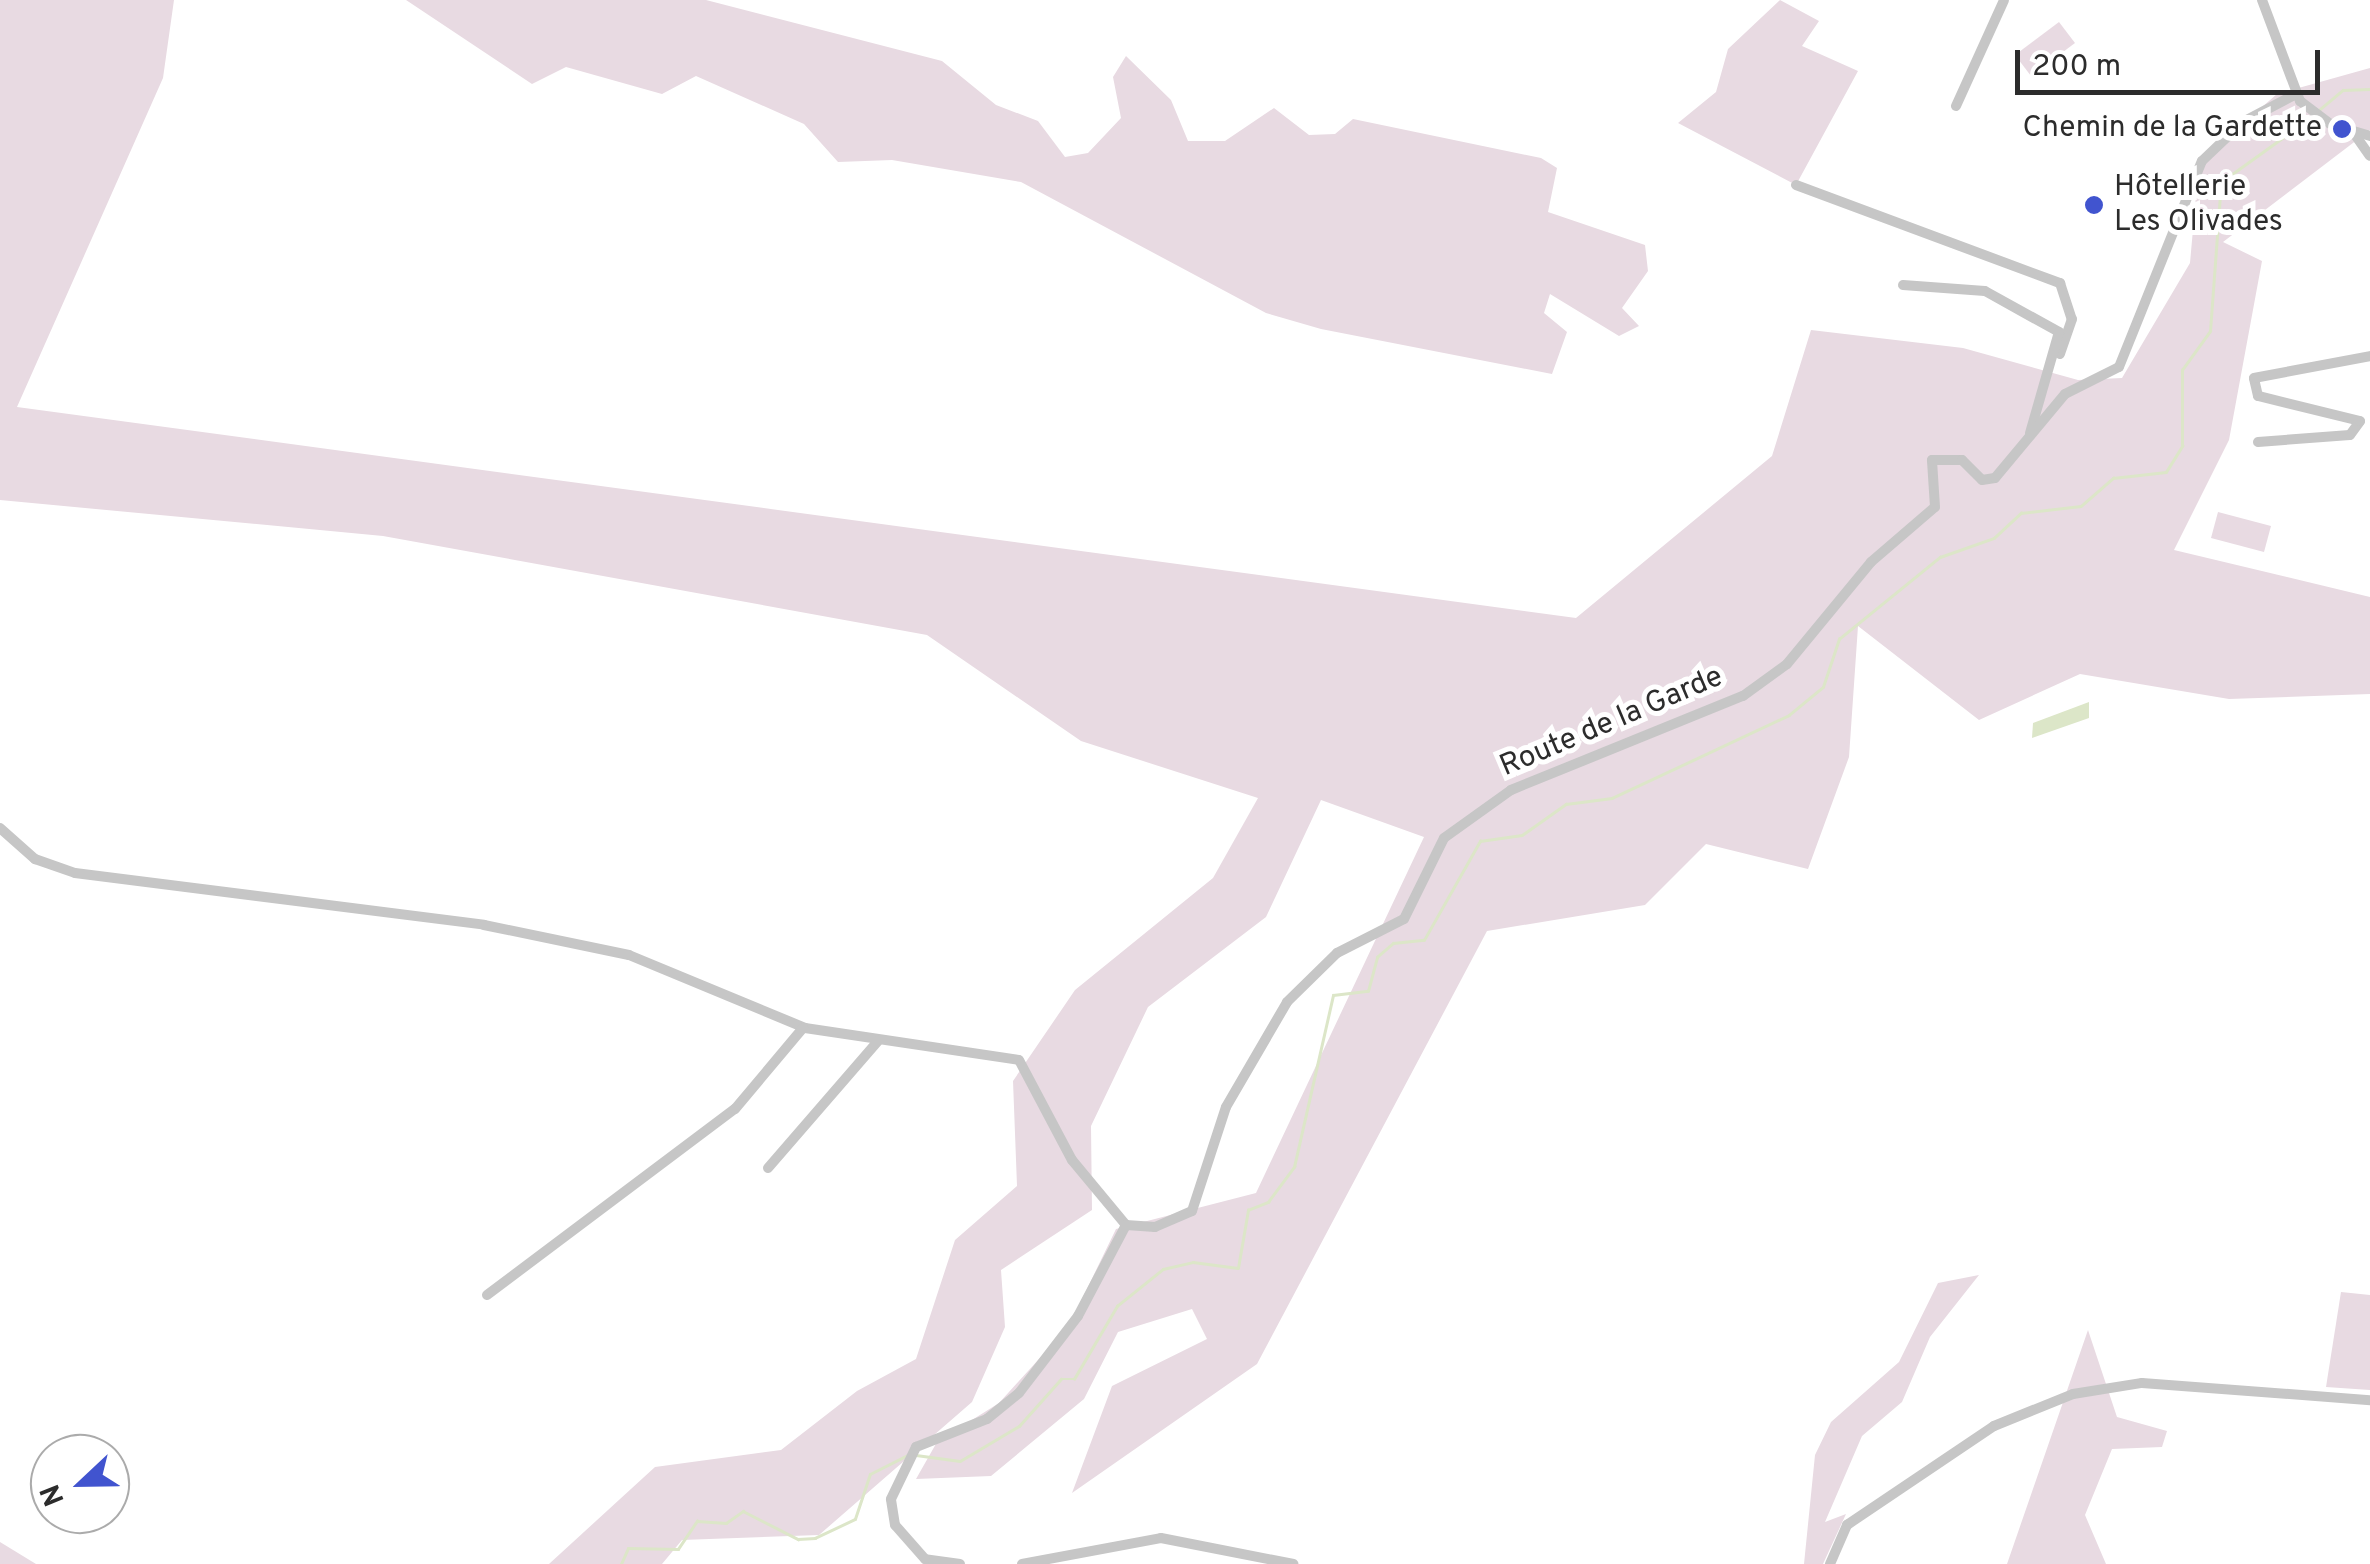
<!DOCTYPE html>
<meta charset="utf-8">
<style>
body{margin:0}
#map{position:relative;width:2370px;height:1564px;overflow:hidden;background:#fff;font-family:Overpass,sans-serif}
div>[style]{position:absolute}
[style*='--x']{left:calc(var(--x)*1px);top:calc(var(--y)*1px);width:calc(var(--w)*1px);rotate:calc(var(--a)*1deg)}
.green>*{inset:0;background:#e8dae2}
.water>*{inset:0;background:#dce6c8}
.stream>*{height:2.5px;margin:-1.25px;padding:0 1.25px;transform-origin:1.25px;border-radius:1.25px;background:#dce6c8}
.minor>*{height:10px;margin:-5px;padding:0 5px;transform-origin:5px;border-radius:5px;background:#c6c6c6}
.dots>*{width:28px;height:28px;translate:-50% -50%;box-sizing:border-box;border:5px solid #fff;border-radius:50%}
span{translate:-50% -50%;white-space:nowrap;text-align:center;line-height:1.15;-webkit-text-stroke:10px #fff;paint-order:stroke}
.poi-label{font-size:30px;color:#2c2c2c}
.right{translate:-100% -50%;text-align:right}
.left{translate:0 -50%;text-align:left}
.street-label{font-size:30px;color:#2c2c2c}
.north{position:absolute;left:30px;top:1434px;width:100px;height:100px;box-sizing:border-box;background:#fff;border:2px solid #ababab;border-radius:50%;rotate:248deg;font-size:28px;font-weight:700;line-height:40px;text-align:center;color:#2c2c2c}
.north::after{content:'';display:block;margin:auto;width:35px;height:45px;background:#4154cf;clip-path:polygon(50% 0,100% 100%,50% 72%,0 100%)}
.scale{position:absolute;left:2015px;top:50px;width:305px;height:45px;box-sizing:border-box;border:5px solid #2c2c2c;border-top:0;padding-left:12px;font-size:30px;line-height:35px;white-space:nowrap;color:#2c2c2c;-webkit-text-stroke:8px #fff;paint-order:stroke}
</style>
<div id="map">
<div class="green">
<i style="clip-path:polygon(0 0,174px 0,163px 78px,17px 407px,1576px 618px,1772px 456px,1811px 330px,1963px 348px,2078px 380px,2122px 378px,2190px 263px,2199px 162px,2277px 94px,2370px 68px,2370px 130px,2223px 242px,2262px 261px,2229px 440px,2174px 550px,2370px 597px,2370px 694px,2229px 699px,2080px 674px,1979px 720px,1858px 626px,1849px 757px,1808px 869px,1706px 844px,1645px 905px,1487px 931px,1257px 1364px,1072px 1493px,1112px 1386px,1207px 1339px,1192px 1309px,1118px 1332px,1084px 1399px,991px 1476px,916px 1479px,937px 1442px,999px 1403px,1069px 1326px,1116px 1229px,1256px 1193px,1424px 837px,1321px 800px,1266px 917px,1148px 1007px,1091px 1126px,1092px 1210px,1001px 1270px,1005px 1327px,972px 1402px,819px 1535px,682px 1540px,662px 1564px,549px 1564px,655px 1467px,781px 1450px,857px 1391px,916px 1359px,955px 1240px,1017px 1186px,1013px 1081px,1075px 990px,1213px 878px,1258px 798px,1081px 741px,927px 635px,383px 536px,0 500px)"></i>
<i style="clip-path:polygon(406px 0,706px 0,942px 61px,996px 105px,1038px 121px,1065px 157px,1088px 153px,1121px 118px,1113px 77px,1126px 56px,1171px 100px,1188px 141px,1225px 141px,1274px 108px,1309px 135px,1335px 134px,1353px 119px,1541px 158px,1557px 168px,1548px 212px,1645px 245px,1648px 271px,1622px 308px,1639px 326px,1619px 336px,1550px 294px,1544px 313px,1567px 332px,1552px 374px,1321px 329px,1266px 313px,1021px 182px,892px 160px,838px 162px,804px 124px,696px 76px,662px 94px,566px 67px,532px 84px)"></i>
<i style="clip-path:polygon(1780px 0,1819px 21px,1802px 46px,1858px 71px,1796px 185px,1678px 123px,1716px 92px,1728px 49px)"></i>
<i style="clip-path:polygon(2059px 22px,2075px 43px,2031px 76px,2015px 55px)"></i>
<i style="clip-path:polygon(2218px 512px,2271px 526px,2264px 552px,2211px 538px)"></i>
<i style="clip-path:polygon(1979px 1275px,1930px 1337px,1902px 1402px,1862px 1436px,1825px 1522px,1846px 1514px,1823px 1564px,1804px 1564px,1815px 1455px,1831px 1422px,1899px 1362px,1938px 1283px)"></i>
<i style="clip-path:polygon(2341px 1292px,2370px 1295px,2370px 1390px,2326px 1387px)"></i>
<i style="clip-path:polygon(2088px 1330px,2117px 1417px,2167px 1431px,2162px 1447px,2112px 1449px,2085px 1515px,2106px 1564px,2007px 1564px)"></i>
<i style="clip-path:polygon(0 1542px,36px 1564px,0 1564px)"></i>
</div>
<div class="water">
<i style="clip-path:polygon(2089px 702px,2089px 718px,2032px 738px,2033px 723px)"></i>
</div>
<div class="stream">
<i style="--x:2319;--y:110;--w:31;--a:-40"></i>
<i style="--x:2343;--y:90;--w:27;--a:-2"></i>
<i style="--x:916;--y:1455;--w:44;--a:7.8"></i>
<i style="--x:960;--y:1461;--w:69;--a:-30.7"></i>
<i style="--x:1019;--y:1426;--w:63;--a:-48.2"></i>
<i style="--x:1061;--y:1379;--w:13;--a:0"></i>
<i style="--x:1074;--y:1379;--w:85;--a:-59.5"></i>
<i style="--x:1117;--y:1306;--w:59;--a:-38.8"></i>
<i style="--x:1163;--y:1269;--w:31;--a:-13"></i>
<i style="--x:1193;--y:1262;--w:45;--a:7.6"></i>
<i style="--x:1238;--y:1268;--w:59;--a:-80.2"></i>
<i style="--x:1248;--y:1210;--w:22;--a:-22"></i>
<i style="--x:1268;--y:1202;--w:44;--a:-53.4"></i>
<i style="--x:1294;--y:1167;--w:176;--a:-77.2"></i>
<i style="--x:1333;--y:995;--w:35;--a:-7"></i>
<i style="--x:1368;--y:991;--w:35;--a:-75"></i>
<i style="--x:1377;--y:957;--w:21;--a:-41"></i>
<i style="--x:1393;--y:943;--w:31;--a:-6"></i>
<i style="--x:1424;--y:940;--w:114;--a:-60.5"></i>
<i style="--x:1480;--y:841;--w:42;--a:-8.1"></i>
<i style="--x:1522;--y:835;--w:54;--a:-35.2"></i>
<i style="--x:1566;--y:804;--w:46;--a:-7.4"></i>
<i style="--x:1612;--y:798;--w:195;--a:-25.1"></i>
<i style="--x:1789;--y:715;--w:44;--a:-39.5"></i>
<i style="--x:1823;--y:687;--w:51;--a:-71.6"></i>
<i style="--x:1839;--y:639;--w:130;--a:-39.1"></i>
<i style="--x:1940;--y:557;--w:57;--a:-19.4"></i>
<i style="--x:1994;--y:538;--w:37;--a:-43"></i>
<i style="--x:2021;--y:513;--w:60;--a:-6.7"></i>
<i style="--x:2081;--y:506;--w:43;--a:-41.2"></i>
<i style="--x:2113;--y:478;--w:53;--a:-6.5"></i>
<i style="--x:2166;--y:472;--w:31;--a:-58"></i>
<i style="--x:2182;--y:446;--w:76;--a:-90"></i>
<i style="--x:2182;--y:370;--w:48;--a:-54.3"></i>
<i style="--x:2210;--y:331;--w:149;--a:-85.8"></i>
<i style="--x:2221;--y:182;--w:113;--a:-35.7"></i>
<i style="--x:621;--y:1564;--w:17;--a:-66"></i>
<i style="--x:628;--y:1548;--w:50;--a:1.1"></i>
<i style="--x:678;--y:1549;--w:34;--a:-56"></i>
<i style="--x:697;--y:1521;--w:29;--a:4"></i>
<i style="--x:726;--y:1523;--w:21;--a:-35"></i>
<i style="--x:743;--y:1511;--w:62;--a:27"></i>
<i style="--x:798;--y:1539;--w:17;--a:-3"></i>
<i style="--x:815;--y:1538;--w:44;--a:-25.4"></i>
<i style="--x:855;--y:1519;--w:47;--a:-71.6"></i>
<i style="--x:870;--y:1474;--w:42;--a:-26.6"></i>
</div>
<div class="minor">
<i style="--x:2262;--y:0;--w:108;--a:69.4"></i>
<i style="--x:2300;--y:101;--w:38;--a:37"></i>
<i style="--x:2330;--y:124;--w:42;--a:16.7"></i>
<i style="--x:1956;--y:106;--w:116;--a:-65.6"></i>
<i style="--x:2353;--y:132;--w:29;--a:55"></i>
<i style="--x:1796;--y:185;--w:282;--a:20.4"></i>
<i style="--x:2060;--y:283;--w:38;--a:72"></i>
<i style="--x:2072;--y:319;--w:37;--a:109"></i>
<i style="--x:1903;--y:285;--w:82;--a:4.2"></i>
<i style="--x:1985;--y:291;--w:85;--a:29"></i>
<i style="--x:2059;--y:332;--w:105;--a:106"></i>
<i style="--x:2258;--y:442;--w:92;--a:-4.4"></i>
<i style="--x:2350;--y:435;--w:17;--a:-54"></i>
<i style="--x:2360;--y:421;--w:105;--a:-166.2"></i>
<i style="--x:2258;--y:396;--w:18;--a:-103"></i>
<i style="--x:2254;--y:378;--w:118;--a:-10.7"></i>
<i style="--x:0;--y:828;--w:47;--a:41.5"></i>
<i style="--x:35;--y:859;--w:42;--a:19.3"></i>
<i style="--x:75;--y:873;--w:412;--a:7.2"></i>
<i style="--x:484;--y:925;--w:148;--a:11.7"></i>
<i style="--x:629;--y:955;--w:191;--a:22.5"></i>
<i style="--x:805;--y:1028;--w:216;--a:8.5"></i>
<i style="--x:1019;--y:1060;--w:113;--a:62.1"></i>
<i style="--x:1072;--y:1160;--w:85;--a:50.3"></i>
<i style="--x:768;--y:1168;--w:169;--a:-49.1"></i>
<i style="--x:1126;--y:1225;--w:29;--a:4"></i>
<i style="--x:1155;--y:1227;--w:40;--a:-23.4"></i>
<i style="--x:1192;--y:1211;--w:109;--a:-71.9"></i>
<i style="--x:1226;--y:1107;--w:121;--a:-59.8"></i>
<i style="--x:1287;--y:1002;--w:70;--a:-44.4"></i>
<i style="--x:1337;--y:953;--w:75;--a:-26.9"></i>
<i style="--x:1404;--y:919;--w:90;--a:-63.7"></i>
<i style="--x:1444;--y:838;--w:82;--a:-35.6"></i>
<i style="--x:1511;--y:790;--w:250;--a:-22.1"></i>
<i style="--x:1743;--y:696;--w:54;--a:-36"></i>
<i style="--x:1787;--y:664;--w:132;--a:-50.5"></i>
<i style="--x:1871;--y:562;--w:84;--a:-40.7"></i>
<i style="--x:1935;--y:507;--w:47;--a:-93.7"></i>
<i style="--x:1932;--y:460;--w:30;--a:0"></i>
<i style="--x:1962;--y:460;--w:28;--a:45"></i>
<i style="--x:1982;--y:480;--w:13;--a:-9"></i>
<i style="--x:1995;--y:478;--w:109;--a:-50.2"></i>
<i style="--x:2065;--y:394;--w:60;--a:-26.6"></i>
<i style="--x:2119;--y:367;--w:222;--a:-68.1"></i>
<i style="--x:2202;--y:161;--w:57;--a:-43.6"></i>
<i style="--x:2243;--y:122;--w:60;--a:-27.8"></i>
<i style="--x:487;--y:1295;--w:310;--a:-36.9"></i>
<i style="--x:735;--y:1109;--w:106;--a:-50"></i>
<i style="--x:960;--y:1564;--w:35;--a:-172"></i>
<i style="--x:925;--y:1559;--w:45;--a:-131.4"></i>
<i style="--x:895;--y:1525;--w:26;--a:-99"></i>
<i style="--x:891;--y:1499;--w:58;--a:-64.3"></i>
<i style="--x:916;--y:1447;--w:76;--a:-21.5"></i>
<i style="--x:987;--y:1419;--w:41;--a:-39.1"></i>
<i style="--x:1019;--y:1393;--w:97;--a:-52.5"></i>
<i style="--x:1078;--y:1316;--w:103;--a:-62.2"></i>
<i style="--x:1022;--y:1564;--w:141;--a:-10.6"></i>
<i style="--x:1161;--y:1538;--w:135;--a:11.1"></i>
<i style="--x:1830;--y:1564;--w:43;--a:-66.4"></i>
<i style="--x:1847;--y:1525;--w:177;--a:-34"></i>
<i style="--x:1994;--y:1426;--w:85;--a:-22.1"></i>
<i style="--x:2073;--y:1394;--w:70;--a:-9.1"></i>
<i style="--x:2142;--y:1383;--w:229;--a:4.3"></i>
</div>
<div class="dots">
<i style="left:2342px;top:129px;background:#4154cf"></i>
<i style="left:2094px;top:205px;background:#4154cf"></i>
</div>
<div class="poi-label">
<span class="right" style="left:2322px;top:129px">Chemin de la Gardette</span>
<span class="left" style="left:2114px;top:205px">Hôtellerie<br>Les Olivades</span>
</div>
<div class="street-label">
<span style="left:1612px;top:723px;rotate:-23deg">Route de la Garde</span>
</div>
<div class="north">N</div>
<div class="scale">200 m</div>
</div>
